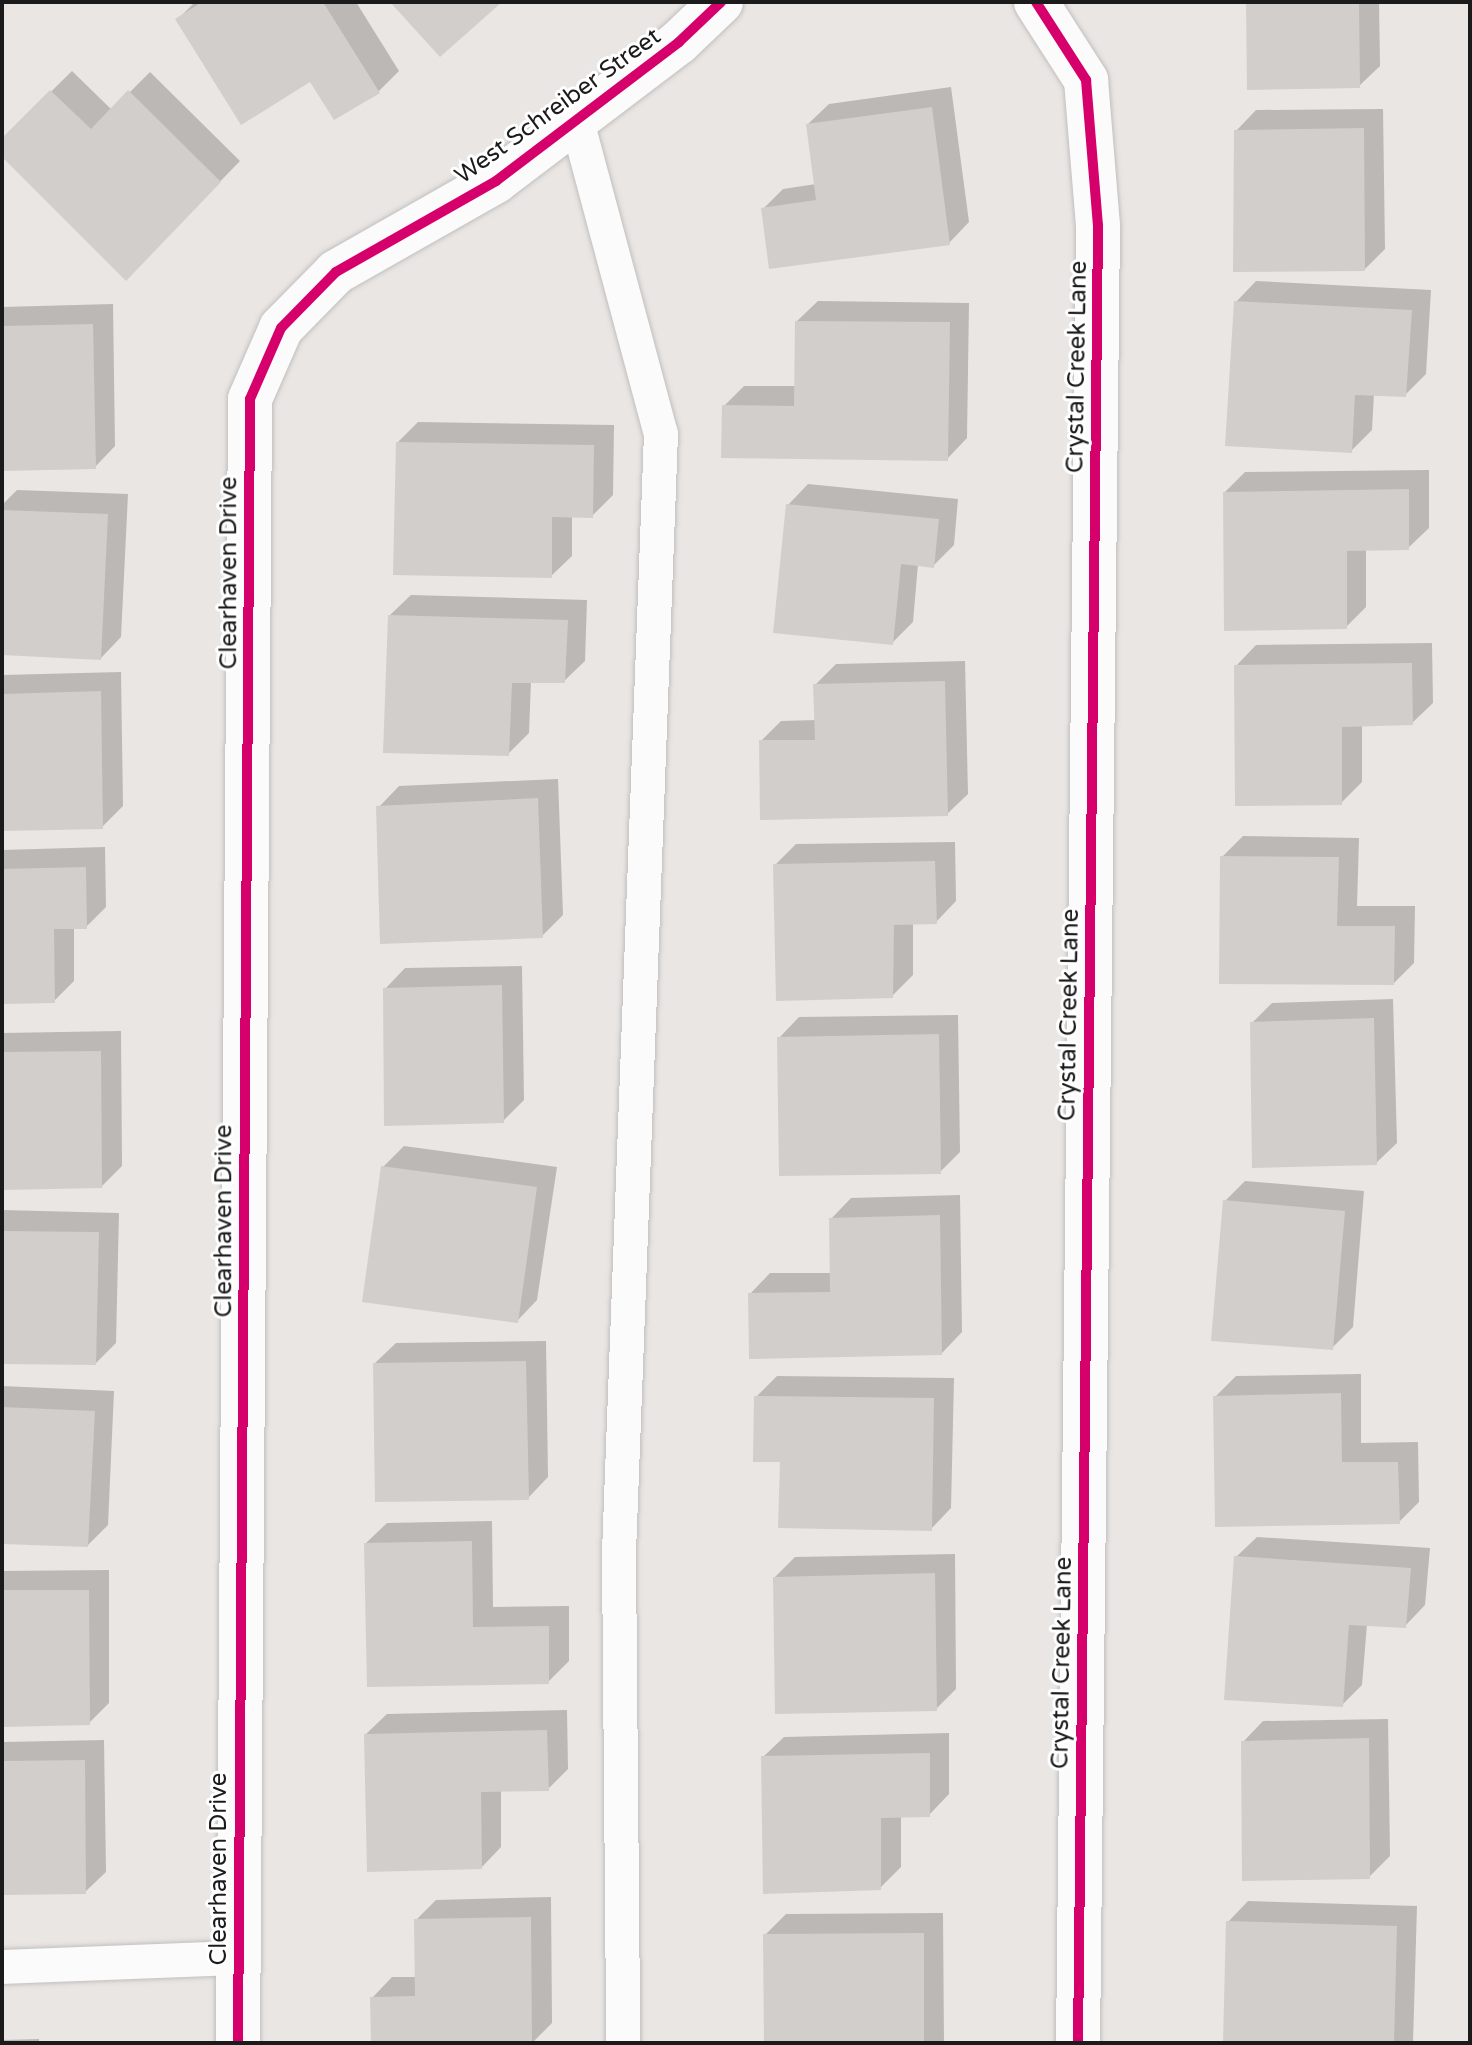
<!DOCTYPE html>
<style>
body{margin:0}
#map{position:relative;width:1472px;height:2045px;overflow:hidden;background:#eae6e3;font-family:"Varela Round",sans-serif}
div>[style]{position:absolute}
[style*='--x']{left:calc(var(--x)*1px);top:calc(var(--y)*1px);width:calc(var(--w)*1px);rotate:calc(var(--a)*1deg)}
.shadow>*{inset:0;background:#0003}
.building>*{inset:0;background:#d2cecc}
.roads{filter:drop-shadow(0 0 2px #c1bfbe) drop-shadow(0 0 2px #c1bfbe)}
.service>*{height:34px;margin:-17px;padding:0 17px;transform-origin:17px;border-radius:17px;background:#fcfbfb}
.minor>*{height:44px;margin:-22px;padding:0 22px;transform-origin:22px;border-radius:22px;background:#fcfbfb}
.cycleway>*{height:10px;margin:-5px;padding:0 5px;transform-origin:5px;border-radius:5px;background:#d6006c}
span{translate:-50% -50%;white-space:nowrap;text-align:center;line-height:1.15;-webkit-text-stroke:6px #fff;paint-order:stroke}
.street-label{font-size:24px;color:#1b1b1b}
.frame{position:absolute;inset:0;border:4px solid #1b1b1b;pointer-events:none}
</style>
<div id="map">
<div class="shadow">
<i style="clip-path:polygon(195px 2px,356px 2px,399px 71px,379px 91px,311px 79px,177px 20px)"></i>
<i style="clip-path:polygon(1248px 2px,1379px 2px,1380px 66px,1359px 86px)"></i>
<i style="clip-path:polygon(72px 71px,112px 110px,150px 72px,240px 161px,147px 257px,2px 154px,2px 140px)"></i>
<i style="clip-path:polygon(951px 87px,969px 222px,949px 243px,763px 209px,783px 189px,816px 184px,808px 124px,829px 104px)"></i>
<i style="clip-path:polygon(1383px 109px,1385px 249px,1365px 269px,1236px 131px,1256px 110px)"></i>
<i style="clip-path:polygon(1256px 281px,1431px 290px,1426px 374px,1405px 395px,1374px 393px,1372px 430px,1351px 451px,1236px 302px)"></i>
<i style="clip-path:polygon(818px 301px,969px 303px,967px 438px,947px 459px,724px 406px,744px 386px,796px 386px,797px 321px)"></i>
<i style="clip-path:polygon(113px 304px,115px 446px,95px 467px,2px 469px,2px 307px)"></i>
<i style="clip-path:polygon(418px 422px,614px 425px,613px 495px,592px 516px,572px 516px,572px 556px,551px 576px,398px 442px)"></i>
<i style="clip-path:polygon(1429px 470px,1429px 528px,1408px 548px,1366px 549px,1366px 607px,1346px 627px,1225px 492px,1245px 472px)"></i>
<i style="clip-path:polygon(808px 484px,958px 499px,954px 545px,933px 566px,918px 564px,913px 622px,892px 643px,788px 505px)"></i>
<i style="clip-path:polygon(17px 490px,128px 494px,121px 637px,101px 658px,2px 653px,2px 505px)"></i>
<i style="clip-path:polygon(411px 595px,587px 600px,585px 661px,564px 681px,531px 681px,529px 733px,508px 754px,390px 615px)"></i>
<i style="clip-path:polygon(1432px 643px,1433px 703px,1412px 723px,1362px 725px,1362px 782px,1341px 803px,1236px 666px,1256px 645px)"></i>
<i style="clip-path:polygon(965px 661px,968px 794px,947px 814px,761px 741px,781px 721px,817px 720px,816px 684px,836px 664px)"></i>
<i style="clip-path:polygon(121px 672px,123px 806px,102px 827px,2px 829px,2px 675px)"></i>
<i style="clip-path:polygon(558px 779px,563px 915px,542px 936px,379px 807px,399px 786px)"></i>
<i style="clip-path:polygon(1243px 836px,1359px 838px,1357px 906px,1415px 906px,1414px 963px,1394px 983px,1222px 857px)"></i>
<i style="clip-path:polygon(955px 842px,956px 901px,936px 922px,913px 922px,913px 975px,892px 996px,775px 865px,796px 844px)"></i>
<i style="clip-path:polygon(105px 847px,106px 907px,86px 927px,74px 927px,74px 981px,54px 1001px,2px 1002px,2px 850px)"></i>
<i style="clip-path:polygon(522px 966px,524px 1100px,503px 1121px,385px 989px,405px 968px)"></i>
<i style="clip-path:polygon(1393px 999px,1397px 1143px,1376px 1163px,1252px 1023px,1272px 1003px)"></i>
<i style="clip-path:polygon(958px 1015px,960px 1152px,940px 1172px,779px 1038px,799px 1017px)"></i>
<i style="clip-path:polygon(121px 1031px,122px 1166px,102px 1186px,2px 1188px,2px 1033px)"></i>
<i style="clip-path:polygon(404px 1146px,557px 1167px,537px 1300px,517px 1321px,383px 1167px)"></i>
<i style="clip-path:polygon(1245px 1181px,1364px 1191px,1353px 1327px,1332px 1348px,1225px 1201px)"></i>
<i style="clip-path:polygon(960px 1195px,962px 1332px,942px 1353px,750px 1294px,770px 1273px,831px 1273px,831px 1219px,851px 1198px)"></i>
<i style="clip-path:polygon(2px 1210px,119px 1213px,116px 1343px,96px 1363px,2px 1362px)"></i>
<i style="clip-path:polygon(546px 1341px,548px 1477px,528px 1498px,375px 1363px,396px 1343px)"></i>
<i style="clip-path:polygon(1361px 1374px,1361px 1443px,1418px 1442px,1419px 1502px,1399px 1522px,1215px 1397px,1236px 1376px)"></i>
<i style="clip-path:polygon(777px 1376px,954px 1378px,951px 1508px,931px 1529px,782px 1460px,756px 1397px)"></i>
<i style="clip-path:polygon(2px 1386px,114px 1391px,108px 1525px,88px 1545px,2px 1542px)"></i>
<i style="clip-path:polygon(492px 1521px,493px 1607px,569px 1606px,569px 1661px,548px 1682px,369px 1685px,366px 1543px,387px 1523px)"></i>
<i style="clip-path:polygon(1257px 1537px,1430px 1548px,1425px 1605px,1405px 1626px,1367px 1624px,1362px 1685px,1342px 1705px,1236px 1557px)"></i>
<i style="clip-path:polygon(955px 1554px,956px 1689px,936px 1709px,775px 1577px,795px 1557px)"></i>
<i style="clip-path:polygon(109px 1570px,109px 1703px,89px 1723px,2px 1725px,2px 1571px)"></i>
<i style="clip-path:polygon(567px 1710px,568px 1769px,548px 1789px,501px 1790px,501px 1847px,481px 1868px,366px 1734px,387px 1714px)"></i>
<i style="clip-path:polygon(1388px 1719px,1390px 1856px,1369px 1877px,1243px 1742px,1263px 1721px)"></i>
<i style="clip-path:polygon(949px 1733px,949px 1794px,929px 1815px,901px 1815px,901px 1867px,880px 1888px,763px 1757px,784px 1737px)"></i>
<i style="clip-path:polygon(104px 1740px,106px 1872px,85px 1892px,2px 1893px,2px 1742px)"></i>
<i style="clip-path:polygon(551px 1897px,552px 2023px,532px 2043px,373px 2043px,372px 1998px,392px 1977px,417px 1977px,416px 1920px,436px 1900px)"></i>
<i style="clip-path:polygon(1248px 1901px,1417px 1906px,1413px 2043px,1225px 2043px,1228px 1922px)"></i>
<i style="clip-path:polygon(943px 1913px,944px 2043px,766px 2043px,765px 1935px,786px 1914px)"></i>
<i style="clip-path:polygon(39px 2039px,39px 2043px,2px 2043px,2px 2040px)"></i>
</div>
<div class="building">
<i style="clip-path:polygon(202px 2px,323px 2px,380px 93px,334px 120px,310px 82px,241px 125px,175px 19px)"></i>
<i style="clip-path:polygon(390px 2px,502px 2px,440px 57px)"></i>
<i style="clip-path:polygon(1246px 2px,1359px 2px,1360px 88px,1247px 90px)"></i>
<i style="clip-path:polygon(50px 90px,91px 129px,128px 90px,221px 182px,126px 281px,2px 157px,2px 138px)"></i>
<i style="clip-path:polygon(932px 107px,950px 245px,769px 269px,761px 208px,816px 200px,806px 124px)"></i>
<i style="clip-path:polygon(1364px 128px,1365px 271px,1233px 272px,1234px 130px)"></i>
<i style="clip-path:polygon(1234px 301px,1412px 310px,1406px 397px,1355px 395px,1352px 453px,1225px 446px)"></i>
<i style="clip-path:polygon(795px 321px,950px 322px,948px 461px,721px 458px,722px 405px,794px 406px)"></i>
<i style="clip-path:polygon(93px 324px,96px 469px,2px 471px,2px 326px)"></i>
<i style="clip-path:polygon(396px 442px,594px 445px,593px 518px,552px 517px,552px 578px,393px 575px)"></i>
<i style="clip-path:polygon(1409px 489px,1409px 550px,1347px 551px,1347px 629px,1224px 631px,1223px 492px)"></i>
<i style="clip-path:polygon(786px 504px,939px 519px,934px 568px,901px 564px,893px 645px,773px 633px)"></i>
<i style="clip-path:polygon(2px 510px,108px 514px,101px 660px,2px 655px)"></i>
<i style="clip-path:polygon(388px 615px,568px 620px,565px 683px,512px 683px,509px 756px,383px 753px)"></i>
<i style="clip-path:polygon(1412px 663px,1413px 725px,1342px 727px,1342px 805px,1235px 806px,1234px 665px)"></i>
<i style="clip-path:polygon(945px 681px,948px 816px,760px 820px,759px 740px,815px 740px,813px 684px)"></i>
<i style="clip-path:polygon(101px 691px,103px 829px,2px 831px,2px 694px)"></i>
<i style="clip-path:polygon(538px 798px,543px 938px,380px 944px,376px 806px)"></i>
<i style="clip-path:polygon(1220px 856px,1339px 857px,1337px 926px,1395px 926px,1394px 985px,1219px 984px)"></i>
<i style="clip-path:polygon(935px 861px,937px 924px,894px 925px,893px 998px,776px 1001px,773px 864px)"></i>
<i style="clip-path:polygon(86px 867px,87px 929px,54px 929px,55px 1003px,2px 1004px,2px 869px)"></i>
<i style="clip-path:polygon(502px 985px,504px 1123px,384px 1126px,383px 988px)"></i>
<i style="clip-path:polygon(1374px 1018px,1377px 1165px,1252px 1168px,1250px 1022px)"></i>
<i style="clip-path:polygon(939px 1034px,941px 1174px,779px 1176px,777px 1037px)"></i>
<i style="clip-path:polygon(101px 1051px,102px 1188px,2px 1190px,2px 1052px)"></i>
<i style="clip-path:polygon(381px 1166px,537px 1187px,518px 1323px,362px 1302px)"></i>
<i style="clip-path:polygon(1223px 1200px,1345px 1211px,1333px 1350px,1211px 1341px)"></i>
<i style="clip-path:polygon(940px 1215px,942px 1355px,749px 1359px,748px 1293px,830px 1292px,829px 1218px)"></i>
<i style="clip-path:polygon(2px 1231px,99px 1232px,96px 1365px,2px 1364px)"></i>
<i style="clip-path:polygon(526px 1361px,529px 1500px,375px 1502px,373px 1363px)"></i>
<i style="clip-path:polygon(1341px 1393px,1342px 1462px,1398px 1462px,1400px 1524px,1215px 1527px,1213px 1396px)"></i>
<i style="clip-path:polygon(754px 1396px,934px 1398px,932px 1531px,778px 1528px,780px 1462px,753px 1462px)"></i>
<i style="clip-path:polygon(2px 1407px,95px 1411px,88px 1547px,2px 1544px)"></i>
<i style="clip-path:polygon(472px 1541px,473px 1627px,549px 1626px,549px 1684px,367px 1687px,364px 1543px)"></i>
<i style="clip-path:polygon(1234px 1556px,1411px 1568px,1406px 1628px,1349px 1625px,1343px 1707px,1224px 1700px)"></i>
<i style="clip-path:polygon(935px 1573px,937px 1711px,775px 1714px,773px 1577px)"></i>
<i style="clip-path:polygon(2px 1590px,89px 1590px,90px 1725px,2px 1727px)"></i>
<i style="clip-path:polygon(547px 1730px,549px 1791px,481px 1792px,482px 1869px,367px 1872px,364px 1734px)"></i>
<i style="clip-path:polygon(1369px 1738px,1370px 1879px,1242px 1881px,1241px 1741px)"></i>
<i style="clip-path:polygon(930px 1753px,930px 1817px,881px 1818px,881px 1890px,763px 1894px,761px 1756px)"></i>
<i style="clip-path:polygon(85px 1760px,86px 1894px,2px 1895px,2px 1761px)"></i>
<i style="clip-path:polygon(531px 1917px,532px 2043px,371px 2043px,370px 1997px,415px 1996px,414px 1919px)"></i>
<i style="clip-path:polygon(1226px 1921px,1397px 1926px,1394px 2043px,1223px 2043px)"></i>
<i style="clip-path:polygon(924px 1933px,924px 2043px,764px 2043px,763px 1934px)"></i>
</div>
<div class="roads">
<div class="service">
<i style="--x:577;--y:121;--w:324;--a:75"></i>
<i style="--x:661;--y:434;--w:1122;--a:92.15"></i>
<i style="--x:619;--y:1555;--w:488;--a:89.5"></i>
<i style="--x:2;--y:1967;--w:237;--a:-2.2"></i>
</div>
<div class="minor">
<i style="--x:1036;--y:2;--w:93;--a:57.3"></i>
<i style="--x:1086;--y:80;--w:145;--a:85.3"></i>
<i style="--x:1098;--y:225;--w:1818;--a:90.63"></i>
<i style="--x:238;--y:2043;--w:1644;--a:-89.58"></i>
<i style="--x:250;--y:399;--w:77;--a:-66.4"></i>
<i style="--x:281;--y:328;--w:78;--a:-45.5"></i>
<i style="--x:336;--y:272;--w:184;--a:-29.6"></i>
<i style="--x:496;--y:181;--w:230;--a:-37.2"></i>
<i style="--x:679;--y:42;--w:58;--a:-43.6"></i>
</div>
</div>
<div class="cycleway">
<i style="--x:1036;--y:2;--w:93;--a:57.3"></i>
<i style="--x:1086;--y:80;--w:145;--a:85.3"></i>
<i style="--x:1098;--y:225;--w:1818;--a:90.63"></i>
<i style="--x:238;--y:2043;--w:1644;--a:-89.58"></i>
<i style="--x:250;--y:399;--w:77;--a:-66.4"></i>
<i style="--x:281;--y:328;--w:78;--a:-45.5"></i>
<i style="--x:336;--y:272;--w:184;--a:-29.6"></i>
<i style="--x:496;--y:181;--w:230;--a:-37.2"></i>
<i style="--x:679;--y:42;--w:58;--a:-43.6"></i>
</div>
<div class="street-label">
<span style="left:558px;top:106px;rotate:-36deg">West Schreiber Street</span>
<span style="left:1077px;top:367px;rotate:-89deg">Crystal Creek Lane</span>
<span style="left:229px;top:573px;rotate:-90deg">Clearhaven Drive</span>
<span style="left:1069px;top:1015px;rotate:-89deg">Crystal Creek Lane</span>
<span style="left:224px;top:1221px;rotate:-90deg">Clearhaven Drive</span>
<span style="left:1062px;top:1663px;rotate:-89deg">Crystal Creek Lane</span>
<span style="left:219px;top:1869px;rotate:-90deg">Clearhaven Drive</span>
</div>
<div class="frame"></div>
</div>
